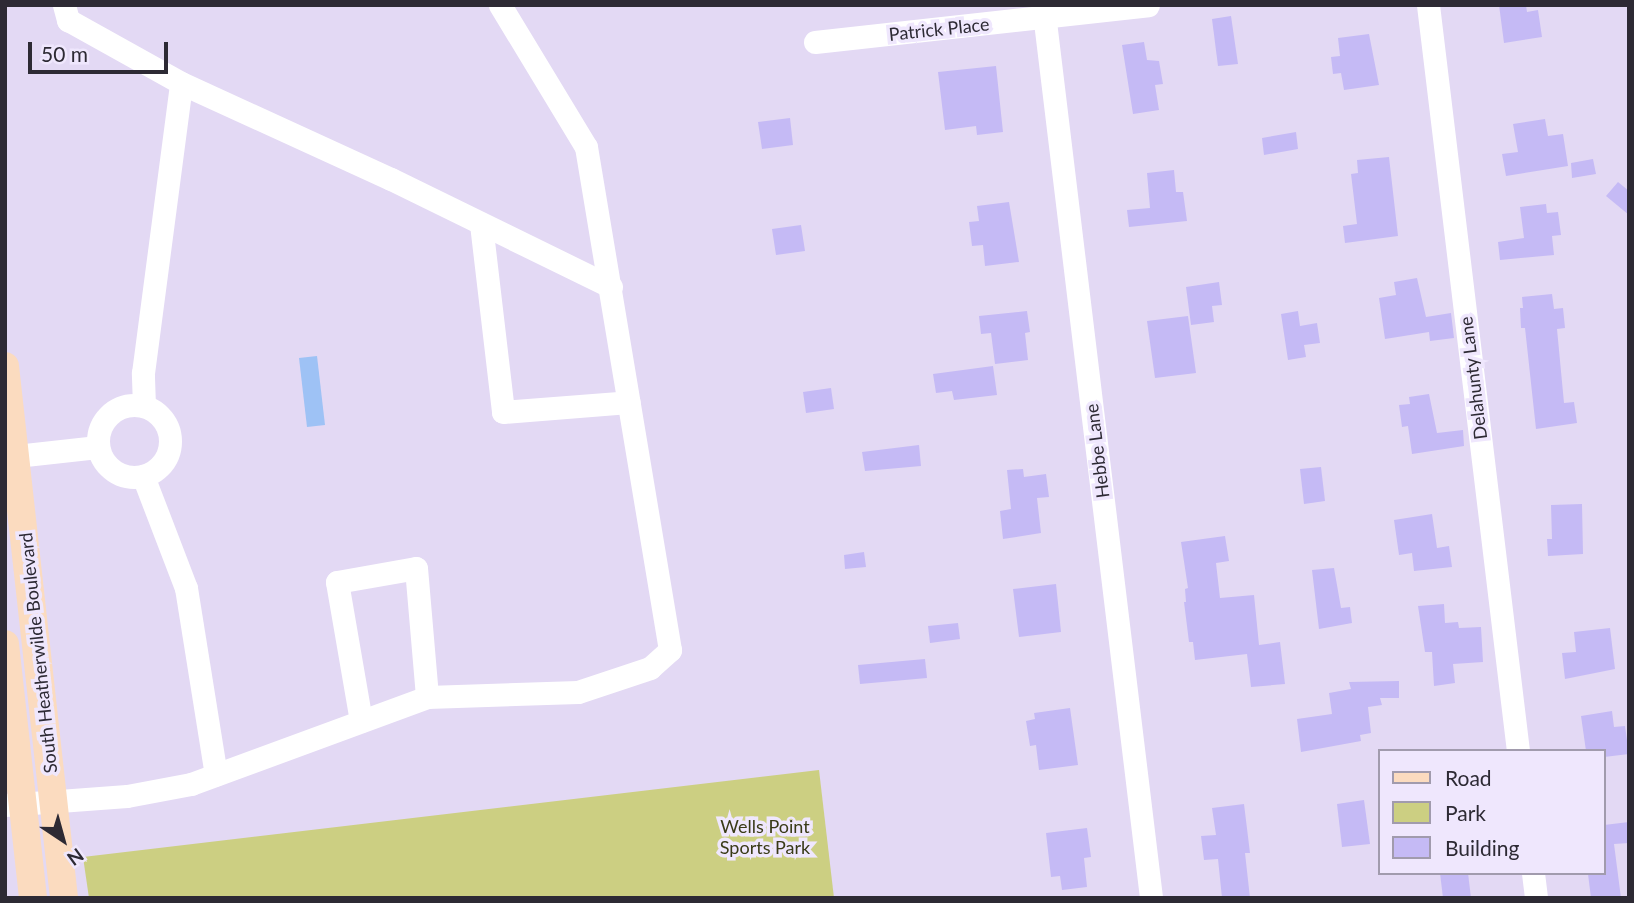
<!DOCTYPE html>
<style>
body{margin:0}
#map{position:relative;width:1634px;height:903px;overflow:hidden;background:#e3d9f4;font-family:Lato,sans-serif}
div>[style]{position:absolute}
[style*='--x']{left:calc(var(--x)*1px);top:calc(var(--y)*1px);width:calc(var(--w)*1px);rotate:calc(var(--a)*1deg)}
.green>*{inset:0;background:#cccf82}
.water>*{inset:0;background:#9ec2f5}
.building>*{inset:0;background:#c5baf5}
.minor>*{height:23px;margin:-11.5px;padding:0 11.5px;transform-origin:11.5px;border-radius:11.5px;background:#fff}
.minor>.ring{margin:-11.5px;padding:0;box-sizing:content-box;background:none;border:23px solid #fff;border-radius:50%}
.major>*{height:28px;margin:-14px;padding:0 14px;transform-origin:14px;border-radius:14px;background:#fbdbbf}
span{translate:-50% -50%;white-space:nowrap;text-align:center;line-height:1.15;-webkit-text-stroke:7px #efe7fd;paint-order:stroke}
.street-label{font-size:18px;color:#2d2a34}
.park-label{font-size:18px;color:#393a17}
.frame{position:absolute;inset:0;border:7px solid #2d2a34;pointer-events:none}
.legend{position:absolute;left:1378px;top:749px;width:228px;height:126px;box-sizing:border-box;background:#efe7fd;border:2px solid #a19bad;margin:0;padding:9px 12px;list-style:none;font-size:21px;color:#2d2a34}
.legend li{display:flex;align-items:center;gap:14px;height:35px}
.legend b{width:35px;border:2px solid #a19bad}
.north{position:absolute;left:28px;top:805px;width:70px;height:70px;-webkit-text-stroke:5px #efe7fd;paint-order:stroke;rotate:144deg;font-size:19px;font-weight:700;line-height:28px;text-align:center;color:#2d2a34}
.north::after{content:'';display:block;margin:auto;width:24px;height:32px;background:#2d2a34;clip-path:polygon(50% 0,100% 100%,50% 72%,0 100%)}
.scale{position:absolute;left:28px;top:42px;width:140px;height:32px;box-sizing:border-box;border:4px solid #2d2a34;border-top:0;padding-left:9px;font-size:21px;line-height:24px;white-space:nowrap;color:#2d2a34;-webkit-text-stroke:5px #efe7fd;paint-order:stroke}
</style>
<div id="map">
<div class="green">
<i style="clip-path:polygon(819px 770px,834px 898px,89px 898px,83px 857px)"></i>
</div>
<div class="water">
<i style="clip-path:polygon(317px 356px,325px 425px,307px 427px,299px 358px)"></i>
</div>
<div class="building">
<i style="clip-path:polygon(1499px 5px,1526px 5px,1527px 12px,1538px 10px,1542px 37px,1504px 43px)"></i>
<i style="clip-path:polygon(1231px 16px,1238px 64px,1218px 66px,1212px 19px)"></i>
<i style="clip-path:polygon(1369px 34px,1379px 85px,1344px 90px,1341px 73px,1333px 74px,1331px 57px,1340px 56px,1338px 38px)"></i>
<i style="clip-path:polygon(1144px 42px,1147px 60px,1159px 61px,1163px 84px,1155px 85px,1159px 110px,1133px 114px,1122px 45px)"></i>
<i style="clip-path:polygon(996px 66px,1003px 132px,977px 135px,976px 126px,945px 130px,938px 72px)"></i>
<i style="clip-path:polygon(790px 118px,793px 145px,762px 149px,758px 122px)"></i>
<i style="clip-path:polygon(1545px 119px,1548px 136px,1563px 134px,1568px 166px,1506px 176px,1502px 154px,1518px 152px,1513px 124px)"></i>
<i style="clip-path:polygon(1296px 132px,1298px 149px,1264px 155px,1262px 138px)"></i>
<i style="clip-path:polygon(1389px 157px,1398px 236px,1345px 243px,1343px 226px,1357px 224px,1351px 174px,1358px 173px,1357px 160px)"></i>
<i style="clip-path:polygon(1593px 159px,1596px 174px,1572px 178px,1571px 163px)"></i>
<i style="clip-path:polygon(1174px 170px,1176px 192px,1183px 192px,1187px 221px,1129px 227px,1127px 210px,1150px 208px,1147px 173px)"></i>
<i style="clip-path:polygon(1618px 182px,1629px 191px,1629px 215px,1606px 196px)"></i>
<i style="clip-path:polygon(1009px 202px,1019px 262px,985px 266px,983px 245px,972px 246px,969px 222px,979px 221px,977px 206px)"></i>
<i style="clip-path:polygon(1546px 204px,1547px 213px,1558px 212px,1561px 235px,1552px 236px,1554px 255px,1500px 260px,1498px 242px,1524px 238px,1520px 207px)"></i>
<i style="clip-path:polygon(801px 225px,805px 251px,776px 255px,772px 229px)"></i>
<i style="clip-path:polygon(1417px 278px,1426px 317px,1451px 313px,1454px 338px,1430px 341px,1429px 332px,1385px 339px,1379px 298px,1396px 295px,1394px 282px)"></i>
<i style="clip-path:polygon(1219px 282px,1222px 305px,1212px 306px,1214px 322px,1191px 325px,1186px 287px)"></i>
<i style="clip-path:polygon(1552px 294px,1554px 309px,1563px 308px,1565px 328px,1557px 329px,1564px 403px,1574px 402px,1577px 423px,1536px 429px,1525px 328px,1521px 328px,1520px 308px,1523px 308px,1522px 297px)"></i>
<i style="clip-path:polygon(1027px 311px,1030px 332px,1025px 333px,1028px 360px,995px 364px,991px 333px,981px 334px,979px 316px)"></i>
<i style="clip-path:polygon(1298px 311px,1300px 326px,1317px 323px,1320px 343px,1304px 345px,1306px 357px,1288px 360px,1281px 314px)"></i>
<i style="clip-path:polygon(1188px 316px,1196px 373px,1155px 378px,1147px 321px)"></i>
<i style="clip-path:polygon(993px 366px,997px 395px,954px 400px,952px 391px,936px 393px,933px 374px)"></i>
<i style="clip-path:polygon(831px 388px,834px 409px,806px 413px,803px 392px)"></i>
<i style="clip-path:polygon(1429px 394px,1437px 433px,1463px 430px,1464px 446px,1412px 454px,1408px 426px,1402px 427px,1399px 405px,1410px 404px,1409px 397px)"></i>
<i style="clip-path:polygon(919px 445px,921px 466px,865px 471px,862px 452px)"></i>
<i style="clip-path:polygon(1321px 467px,1325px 501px,1304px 504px,1300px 469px)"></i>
<i style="clip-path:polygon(1023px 469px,1024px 477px,1046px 474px,1049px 497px,1037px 498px,1041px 533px,1003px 539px,1000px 511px,1011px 509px,1007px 470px)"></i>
<i style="clip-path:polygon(1582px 504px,1583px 554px,1548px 556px,1547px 539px,1552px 539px,1551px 505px)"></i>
<i style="clip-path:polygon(1432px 514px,1437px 548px,1449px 546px,1452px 567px,1414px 571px,1412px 553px,1399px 555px,1394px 520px)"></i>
<i style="clip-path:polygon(1225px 536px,1229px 561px,1216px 563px,1220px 598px,1254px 595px,1259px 645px,1280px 642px,1285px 684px,1251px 687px,1247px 654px,1195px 660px,1193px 642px,1189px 642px,1184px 602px,1186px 602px,1185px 589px,1188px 588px,1181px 542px)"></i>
<i style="clip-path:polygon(864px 552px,866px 567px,845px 569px,844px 555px)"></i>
<i style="clip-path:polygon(1334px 568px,1341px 608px,1350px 607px,1352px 623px,1319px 629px,1312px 570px)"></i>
<i style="clip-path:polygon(1056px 584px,1061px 632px,1019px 637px,1013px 589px)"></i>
<i style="clip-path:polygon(1444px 604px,1445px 623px,1458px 622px,1459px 628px,1481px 627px,1483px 662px,1453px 664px,1455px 683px,1434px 686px,1432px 652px,1425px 652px,1418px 606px)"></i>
<i style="clip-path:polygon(958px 623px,960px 639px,930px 643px,928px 626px)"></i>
<i style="clip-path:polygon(1610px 628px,1615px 669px,1565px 679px,1562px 653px,1576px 652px,1574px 632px)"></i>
<i style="clip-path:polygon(925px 659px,927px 678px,860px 684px,858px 665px)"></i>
<i style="clip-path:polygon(1399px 681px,1399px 698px,1380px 698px,1382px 705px,1368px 707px,1371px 733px,1360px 735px,1361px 741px,1301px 752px,1297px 719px,1332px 714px,1329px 693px,1351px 689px,1349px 682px)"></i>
<i style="clip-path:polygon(1070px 708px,1078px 765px,1039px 770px,1036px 745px,1030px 746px,1026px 721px,1035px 719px,1034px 713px)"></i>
<i style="clip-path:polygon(1612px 711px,1614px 727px,1625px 726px,1629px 754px,1604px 757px,1604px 751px,1586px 751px,1581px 716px)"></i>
<i style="clip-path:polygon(1364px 800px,1370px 844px,1342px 847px,1337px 804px)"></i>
<i style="clip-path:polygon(1244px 804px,1250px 853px,1245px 853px,1250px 898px,1222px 898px,1218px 859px,1204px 860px,1201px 836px,1216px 835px,1212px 808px)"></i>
<i style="clip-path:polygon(1629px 822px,1629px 843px,1614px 844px,1621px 898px,1591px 898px,1588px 874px,1604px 873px,1604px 825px)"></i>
<i style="clip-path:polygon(1087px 828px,1091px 857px,1084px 858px,1087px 887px,1062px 890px,1060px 876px,1051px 877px,1046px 833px)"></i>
<i style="clip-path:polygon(1440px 873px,1468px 873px,1471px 898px,1443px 898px)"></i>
</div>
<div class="minor">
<i style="--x:64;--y:5;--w:16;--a:75"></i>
<i style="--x:68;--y:20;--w:129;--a:29.1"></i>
<i style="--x:181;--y:83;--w:231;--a:24.6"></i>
<i style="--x:391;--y:179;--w:245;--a:26.1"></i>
<i style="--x:1043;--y:5;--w:900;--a:83.1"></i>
<i style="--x:1428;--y:5;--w:751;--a:83.12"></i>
<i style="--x:815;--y:42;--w:335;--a:-6.3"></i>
<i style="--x:481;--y:224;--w:189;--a:83.3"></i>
<i style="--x:503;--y:412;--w:126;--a:-4.5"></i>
<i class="ring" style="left:98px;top:405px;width:49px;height:49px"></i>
<i style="--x:144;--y:406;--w:33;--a:-92"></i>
<i style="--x:143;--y:373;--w:292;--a:-82.5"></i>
<i style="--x:16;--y:456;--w:82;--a:-6.3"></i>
<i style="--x:143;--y:476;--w:120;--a:69"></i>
<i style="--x:186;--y:588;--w:189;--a:80.9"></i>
<i style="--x:361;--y:721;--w:141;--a:-99.8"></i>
<i style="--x:337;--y:582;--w:80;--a:-10"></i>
<i style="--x:416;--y:568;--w:129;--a:85.1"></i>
<i style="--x:5;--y:805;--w:122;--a:-4.2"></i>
<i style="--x:127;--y:796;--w:65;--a:-10.6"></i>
<i style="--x:191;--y:784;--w:252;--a:-20.2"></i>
<i style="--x:427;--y:697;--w:151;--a:-1.9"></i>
<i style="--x:578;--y:692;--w:76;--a:-18.4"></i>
<i style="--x:650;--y:668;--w:27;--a:-42"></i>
<i style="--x:670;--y:650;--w:510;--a:-99.48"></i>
<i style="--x:586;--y:147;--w:166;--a:-121.2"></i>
<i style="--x:1533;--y:873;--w:25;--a:83"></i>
</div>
<div class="major">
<i style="--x:5;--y:366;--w:535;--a:83.67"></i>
<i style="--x:5;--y:644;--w:256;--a:83.7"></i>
</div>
<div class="street-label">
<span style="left:939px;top:29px;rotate:-6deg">Patrick Place</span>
<span style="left:1473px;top:378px;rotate:-97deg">Delahunty Lane</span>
<span style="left:1097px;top:451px;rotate:-97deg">Hebbe Lane</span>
<span style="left:38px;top:653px;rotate:-96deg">South Heatherwilde Boulevard</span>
</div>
<div class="park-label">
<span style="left:765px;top:837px">Wells Point<br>Sports Park</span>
</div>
<div class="frame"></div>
<ul class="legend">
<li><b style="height:9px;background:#fbdbbf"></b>Road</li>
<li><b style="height:19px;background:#cccf82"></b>Park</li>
<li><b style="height:19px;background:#c5baf5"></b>Building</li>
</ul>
<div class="north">N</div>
<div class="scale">50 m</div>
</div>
